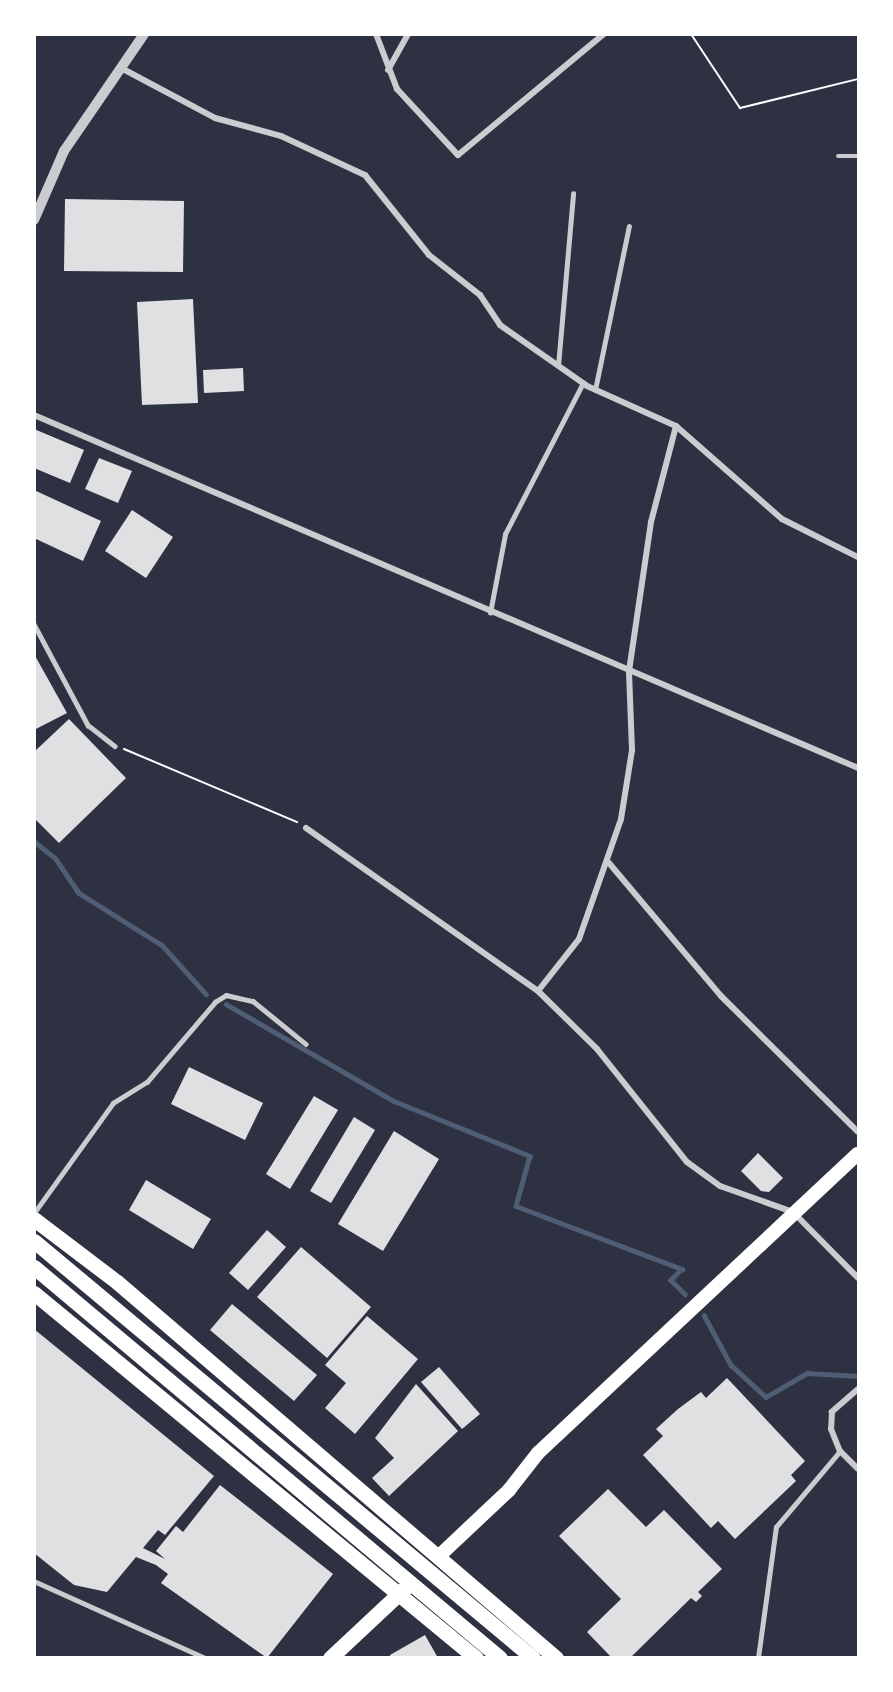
<!DOCTYPE html>
<style>
body{margin:0}
#map{position:relative;width:893px;height:1692px;overflow:hidden;background:#2d3142;font-family:"PT Serif",serif}
div>[style]{position:absolute}
[style*='--x']{left:calc(var(--x)*1px);top:calc(var(--y)*1px);width:calc(var(--w)*1px);rotate:calc(var(--a)*1deg)}
.stream>*{height:4.5px;margin:-2.25px;padding:0 2.25px;transform-origin:2.25px;border-radius:2.25px;background:#4f5d75}
.building>*{inset:0;background:#e0e0e3}
.path>*{height:2px;margin:-1px;padding:0 1px;transform-origin:1px;border-radius:1px;background:#fff}
.service>*{height:4.5px;margin:-2.25px;padding:0 2.25px;transform-origin:2.25px;border-radius:2.25px;background:#caccd0}
.minor>*{height:6px;margin:-3px;padding:0 3px;transform-origin:3px;border-radius:3px;background:#caccd0}
.tertiary>*{height:10px;margin:-5px;padding:0 5px;transform-origin:5px;border-radius:5px;background:#caccd0}
.primary>*{height:14px;margin:-7px;padding:0 7px;transform-origin:7px;border-radius:7px;background:#fff}
.trunk>*{height:15px;margin:-7.5px;padding:0 7.5px;transform-origin:7.5px;border-radius:7.5px;background:#fff}
span{translate:-50% -50%;white-space:nowrap;text-align:center;line-height:1.15;-webkit-text-stroke:6px #fff;paint-order:stroke}
.frame{position:absolute;inset:0;border:36px solid #fff;pointer-events:none}
</style>
<div id="map">
<div class="stream">
<i style="--x:34;--y:841;--w:28;--a:39"></i>
<i style="--x:56;--y:859;--w:41;--a:55.9"></i>
<i style="--x:79;--y:893;--w:98;--a:32.1"></i>
<i style="--x:162;--y:945;--w:66;--a:48.1"></i>
<i style="--x:226;--y:1004;--w:194;--a:30"></i>
<i style="--x:394;--y:1101;--w:147;--a:22"></i>
<i style="--x:530;--y:1156;--w:52;--a:105.6"></i>
<i style="--x:516;--y:1206;--w:178;--a:20.8"></i>
<i style="--x:682;--y:1269;--w:16;--a:135"></i>
<i style="--x:671;--y:1280;--w:20;--a:45"></i>
<i style="--x:704;--y:1315;--w:57;--a:61.6"></i>
<i style="--x:731;--y:1365;--w:47;--a:42.4"></i>
<i style="--x:766;--y:1397;--w:48;--a:-30.3"></i>
<i style="--x:807;--y:1373;--w:51;--a:3.4"></i>
</div>
<div class="building">
<i style="clip-path:polygon(65px 199px,184px 201px,183px 272px,64px 271px)"></i>
<i style="clip-path:polygon(193px 299px,198px 403px,142px 405px,137px 302px)"></i>
<i style="clip-path:polygon(243px 368px,244px 391px,204px 393px,203px 370px)"></i>
<i style="clip-path:polygon(34px 429px,84px 450px,70px 483px,34px 468px)"></i>
<i style="clip-path:polygon(99px 458px,132px 471px,118px 503px,85px 489px)"></i>
<i style="clip-path:polygon(34px 490px,101px 521px,83px 561px,34px 538px)"></i>
<i style="clip-path:polygon(132px 510px,173px 537px,146px 578px,105px 551px)"></i>
<i style="clip-path:polygon(34px 654px,67px 713px,34px 730px)"></i>
<i style="clip-path:polygon(69px 719px,126px 778px,59px 843px,34px 818px,34px 752px)"></i>
<i style="clip-path:polygon(189px 1067px,263px 1103px,245px 1140px,171px 1104px)"></i>
<i style="clip-path:polygon(314px 1096px,338px 1110px,290px 1189px,266px 1174px)"></i>
<i style="clip-path:polygon(354px 1117px,375px 1130px,331px 1203px,310px 1191px)"></i>
<i style="clip-path:polygon(394px 1131px,439px 1159px,383px 1251px,338px 1224px)"></i>
<i style="clip-path:polygon(758px 1153px,783px 1178px,769px 1192px,761px 1191px,741px 1171px)"></i>
<i style="clip-path:polygon(146px 1180px,211px 1219px,193px 1249px,129px 1210px)"></i>
<i style="clip-path:polygon(267px 1230px,286px 1247px,248px 1290px,229px 1273px)"></i>
<i style="clip-path:polygon(301px 1247px,371px 1307px,327px 1358px,257px 1297px)"></i>
<i style="clip-path:polygon(232px 1304px,317px 1375px,294px 1401px,210px 1330px)"></i>
<i style="clip-path:polygon(367px 1316px,418px 1359px,355px 1434px,325px 1408px,346px 1383px,325px 1365px)"></i>
<i style="clip-path:polygon(34px 1329px,214px 1476px,165px 1535px,158px 1530px,143px 1548px,165px 1559px,156px 1551px,176px 1526px,183px 1532px,220px 1485px,333px 1574px,267px 1658px,161px 1583px,168px 1574px,156px 1565px,136px 1557px,107px 1592px,74px 1585px,34px 1553px)"></i>
<i style="clip-path:polygon(439px 1367px,480px 1414px,462px 1429px,421px 1382px)"></i>
<i style="clip-path:polygon(727px 1378px,805px 1461px,791px 1475px,796px 1481px,735px 1539px,718px 1521px,711px 1528px,643px 1455px,663px 1436px,656px 1429px,678px 1409px,701px 1392px,706px 1398px)"></i>
<i style="clip-path:polygon(416px 1384px,458px 1431px,389px 1496px,372px 1478px,394px 1458px,375px 1438px)"></i>
<i style="clip-path:polygon(608px 1489px,646px 1527px,664px 1510px,722px 1569px,698px 1592px,702px 1596px,696px 1602px,691px 1598px,630px 1658px,612px 1658px,587px 1632px,621px 1599px,559px 1536px)"></i>
<i style="clip-path:polygon(425px 1635px,438px 1658px,391px 1658px,390px 1655px)"></i>
</div>
<div class="path">
<i style="--x:691;--y:34;--w:89;--a:56.5"></i>
<i style="--x:740;--y:108;--w:122;--a:-13.8"></i>
<i style="--x:124;--y:749;--w:188;--a:22.9"></i>
</div>
<div class="service">
<i style="--x:838;--y:156;--w:20;--a:0"></i>
<i style="--x:558;--y:366;--w:173;--a:-85"></i>
<i style="--x:595;--y:390;--w:167;--a:-78.3"></i>
<i style="--x:490;--y:613;--w:80;--a:-79.2"></i>
<i style="--x:505;--y:534;--w:170;--a:-62.7"></i>
<i style="--x:34;--y:624;--w:115;--a:61.9"></i>
<i style="--x:88;--y:725;--w:34;--a:38"></i>
<i style="--x:34;--y:1213;--w:135;--a:-54.3"></i>
<i style="--x:113;--y:1103;--w:40;--a:-32"></i>
<i style="--x:147;--y:1082;--w:105;--a:-49.6"></i>
<i style="--x:215;--y:1002;--w:13;--a:-32"></i>
<i style="--x:226;--y:995;--w:28;--a:13"></i>
<i style="--x:253;--y:1001;--w:68;--a:39.1"></i>
<i style="--x:34;--y:1581;--w:188;--a:24.2"></i>
<i style="--x:562;--y:1658;--w:11;--a:0"></i>
<i style="--x:758;--y:1658;--w:132;--a:-82.2"></i>
<i style="--x:776;--y:1527;--w:99;--a:-49.9"></i>
</div>
<div class="minor">
<i style="--x:376;--y:34;--w:59;--a:69.1"></i>
<i style="--x:397;--y:89;--w:90;--a:47.3"></i>
<i style="--x:458;--y:155;--w:190;--a:-39.7"></i>
<i style="--x:123;--y:69;--w:104;--a:28"></i>
<i style="--x:215;--y:118;--w:68;--a:15.3"></i>
<i style="--x:281;--y:136;--w:93;--a:24.9"></i>
<i style="--x:365;--y:175;--w:102;--a:51.3"></i>
<i style="--x:429;--y:255;--w:65;--a:38.1"></i>
<i style="--x:480;--y:295;--w:36;--a:56"></i>
<i style="--x:500;--y:325;--w:106;--a:35"></i>
<i style="--x:587;--y:386;--w:98;--a:24.2"></i>
<i style="--x:676;--y:426;--w:141;--a:41.3"></i>
<i style="--x:782;--y:519;--w:85;--a:26.6"></i>
<i style="--x:388;--y:70;--w:41;--a:-60.9"></i>
<i style="--x:34;--y:415;--w:896;--a:23.19"></i>
<i style="--x:306;--y:828;--w:284;--a:35.1"></i>
<i style="--x:538;--y:991;--w:83;--a:44.5"></i>
<i style="--x:597;--y:1049;--w:144;--a:51.5"></i>
<i style="--x:687;--y:1162;--w:41;--a:36"></i>
<i style="--x:720;--y:1186;--w:77;--a:19.6"></i>
<i style="--x:793;--y:1212;--w:93;--a:45.4"></i>
<i style="--x:609;--y:863;--w:174;--a:49.9"></i>
<i style="--x:721;--y:996;--w:193;--a:44.8"></i>
<i style="--x:538;--y:991;--w:66;--a:-51.7"></i>
<i style="--x:579;--y:939;--w:127;--a:-70.7"></i>
<i style="--x:621;--y:819;--w:70;--a:-80.9"></i>
<i style="--x:632;--y:750;--w:79;--a:-92.2"></i>
<i style="--x:629;--y:671;--w:151;--a:-81.6"></i>
<i style="--x:651;--y:522;--w:99;--a:-75.4"></i>
<i style="--x:858;--y:1389;--w:35;--a:139"></i>
<i style="--x:832;--y:1412;--w:17;--a:93"></i>
<i style="--x:831;--y:1429;--w:24;--a:68"></i>
<i style="--x:840;--y:1451;--w:25;--a:45"></i>
</div>
<div class="tertiary">
<i style="--x:34;--y:220;--w:75;--a:-66.5"></i>
<i style="--x:64;--y:151;--w:142;--a:-55.6"></i>
</div>
<div class="primary">
<i style="--x:438;--y:1557;--w:98;--a:-43.3"></i>
<i style="--x:509;--y:1490;--w:47;--a:-51.9"></i>
<i style="--x:538;--y:1453;--w:438;--a:-43.1"></i>
</div>
<div class="trunk">
<i style="--x:34;--y:1219;--w:104;--a:37.2"></i>
<i style="--x:117;--y:1282;--w:578;--a:40.58"></i>
<i style="--x:34;--y:1241;--w:650;--a:39.88"></i>
<i style="--x:34;--y:1267;--w:608;--a:40"></i>
<i style="--x:34;--y:1293;--w:573;--a:39.55"></i>
<i style="--x:330;--y:1658;--w:105;--a:-43.1"></i>
</div>
<div class="frame"></div>
</div>
